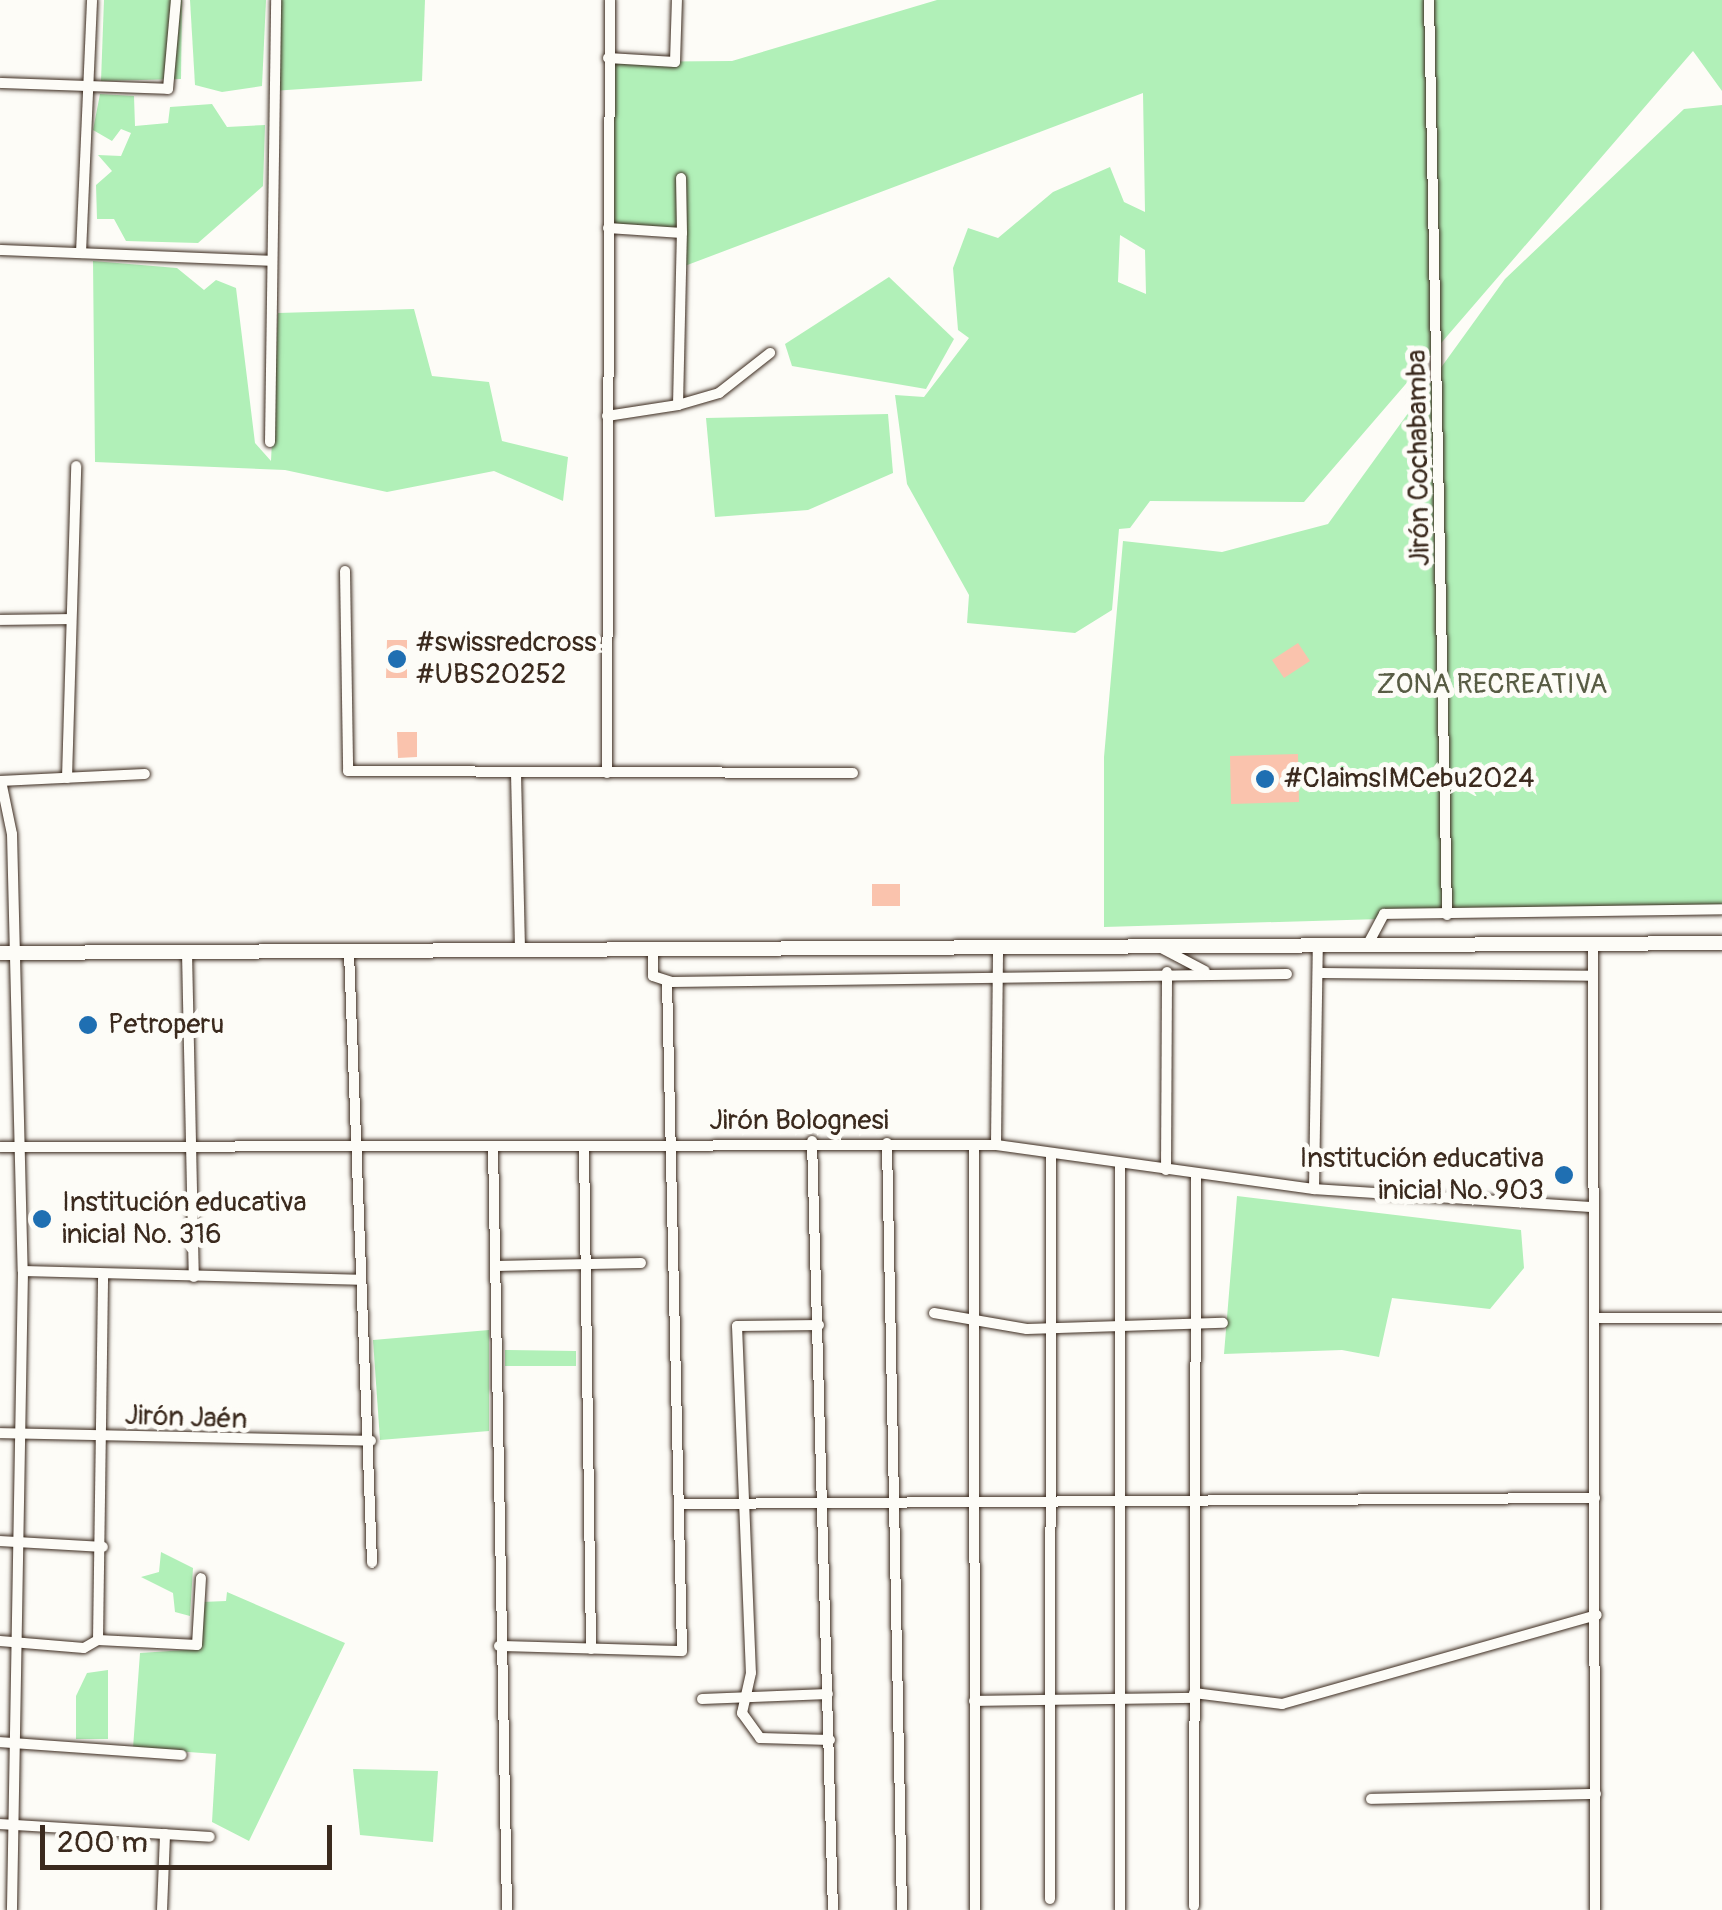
<!DOCTYPE html>
<meta charset="utf-8">
<style>
body{margin:0}
#map{position:relative;width:1722px;height:1910px;overflow:hidden;background:#fdfcf7;font-family:Pangolin,sans-serif}
div>[style]{position:absolute}
[style*='--x']{left:calc(var(--x)*1px);top:calc(var(--y)*1px);width:calc(var(--w)*1px);rotate:calc(var(--a)*1deg)}
.green>*{inset:0;background:#b1f0b8}
.building>*{inset:0;background:#fac3ad}
.roads{filter:drop-shadow(0 0 2px #3b2a1e) drop-shadow(0 0 2px #3b2a1e)}
.minor>*{height:10px;margin:-5px;padding:0 5px;transform-origin:5px;border-radius:5px;background:#fdfcf7}
.highway>*{height:14px;margin:-7px;padding:0 7px;transform-origin:7px;border-radius:7px;background:#fdfcf7}
.dots>*{width:28px;height:28px;translate:-50% -50%;box-sizing:border-box;border:5px solid #fdfcf7;border-radius:50%}
span{translate:-50% -50%;white-space:nowrap;text-align:center;line-height:1.15;-webkit-text-stroke:10px #fdfcf7;paint-order:stroke}
.street-label{font-size:28px;color:#3b2a1e}
.poi-label{font-size:28px;color:#3b2a1e}
.left{translate:0 -50%;text-align:left}
.right{translate:-100% -50%;text-align:right}
.park-label{font-size:28px;color:#585c44}
.scale{position:absolute;left:40px;top:1825px;width:292px;height:45px;box-sizing:border-box;border:5px solid #3b2a1e;border-top:0;padding-left:12px;font-size:30px;line-height:35px;white-space:nowrap;color:#3b2a1e;-webkit-text-stroke:8px #fdfcf7;paint-order:stroke}
</style>
<div id="map">
<div class="green">
<i style="clip-path:polygon(104px 0,182px 0,181px 79px,101px 81px)"></i>
<i style="clip-path:polygon(190px 0,266px 0,262px 86px,222px 92px,195px 85px)"></i>
<i style="clip-path:polygon(277px 0,425px 0,422px 81px,272px 91px)"></i>
<i style="clip-path:polygon(evenodd,937px 0,1722px 0,1722px 91px,1693px 51px,1304px 502px,1150px 501px,1130px 528px,1119px 529px,1112px 610px,1075px 633px,967px 623px,969px 595px,907px 484px,895px 395px,924px 397px,969px 338px,958px 330px,953px 268px,968px 228px,998px 238px,1053px 192px,1110px 167px,1124px 202px,1145px 212px,1143px 93px,682px 267px,681px 233px,610px 228px,608px 62px,732px 61px,937px 0,1120px 235px,1145px 250px,1146px 294px,1118px 282px,1120px 235px)"></i>
<i style="clip-path:polygon(100px 94px,134px 96px,135px 126px,168px 123px,170px 107px,212px 104px,227px 127px,265px 125px,263px 186px,198px 243px,126px 241px,114px 219px,97px 219px,96px 185px,112px 171px,98px 155px,121px 156px,131px 133px,121px 129px,112px 141px,93px 130px)"></i>
<i style="clip-path:polygon(1722px 105px,1722px 909px,1104px 927px,1104px 757px,1123px 541px,1222px 552px,1328px 524px,1505px 279px,1684px 109px)"></i>
<i style="clip-path:polygon(93px 261px,177px 268px,204px 290px,216px 280px,236px 288px,255px 443px,271px 461px,278px 313px,414px 309px,432px 376px,489px 382px,502px 441px,568px 457px,563px 501px,494px 471px,387px 492px,285px 470px,95px 462px)"></i>
<i style="clip-path:polygon(889px 277px,954px 339px,926px 389px,792px 366px,785px 344px)"></i>
<i style="clip-path:polygon(888px 414px,893px 473px,808px 510px,715px 517px,706px 418px)"></i>
<i style="clip-path:polygon(1237px 1196px,1521px 1230px,1524px 1268px,1490px 1309px,1392px 1298px,1379px 1357px,1342px 1350px,1224px 1354px)"></i>
<i style="clip-path:polygon(489px 1330px,489px 1431px,380px 1440px,373px 1340px)"></i>
<i style="clip-path:polygon(505px 1350px,576px 1351px,576px 1366px,505px 1366px)"></i>
<i style="clip-path:polygon(161px 1552px,193px 1568px,190px 1616px,175px 1612px,173px 1593px,141px 1577px,159px 1572px)"></i>
<i style="clip-path:polygon(227px 1592px,345px 1643px,249px 1841px,212px 1822px,216px 1754px,133px 1748px,140px 1653px,201px 1649px,202px 1602px,226px 1601px)"></i>
<i style="clip-path:polygon(108px 1670px,108px 1739px,76px 1739px,76px 1696px,87px 1673px)"></i>
<i style="clip-path:polygon(353px 1769px,438px 1771px,433px 1842px,360px 1835px)"></i>
</div>
<div class="building">
<i style="clip-path:polygon(387px 640px,407px 640px,407px 678px,386px 678px)"></i>
<i style="clip-path:polygon(1298px 643px,1310px 661px,1284px 678px,1272px 660px)"></i>
<i style="clip-path:polygon(397px 732px,417px 732px,417px 757px,398px 758px)"></i>
<i style="clip-path:polygon(1298px 754px,1299px 802px,1231px 804px,1230px 756px)"></i>
<i style="clip-path:polygon(872px 884px,900px 884px,900px 906px,872px 906px)"></i>
</div>
<div class="roads">
<div class="minor">
<i style="--x:1429;--y:0;--w:915;--a:88.87"></i>
<i style="--x:608;--y:58;--w:67;--a:3.4"></i>
<i style="--x:675;--y:62;--w:62;--a:-88.2"></i>
<i style="--x:0;--y:83;--w:168;--a:2"></i>
<i style="--x:168;--y:89;--w:89;--a:-84.9"></i>
<i style="--x:608;--y:228;--w:74;--a:3.9"></i>
<i style="--x:682;--y:233;--w:55;--a:-91"></i>
<i style="--x:0;--y:250;--w:271;--a:2.3"></i>
<i style="--x:81;--y:253;--w:253;--a:-87.5"></i>
<i style="--x:678;--y:405;--w:43;--a:-16.3"></i>
<i style="--x:719;--y:393;--w:65;--a:-38.1"></i>
<i style="--x:607;--y:416;--w:72;--a:-8.8"></i>
<i style="--x:678;--y:405;--w:172;--a:-88.7"></i>
<i style="--x:270;--y:442;--w:442;--a:-89.2"></i>
<i style="--x:345;--y:571;--w:200;--a:89.1"></i>
<i style="--x:348;--y:771;--w:505;--a:0.23"></i>
<i style="--x:0;--y:620;--w:70;--a:-0.8"></i>
<i style="--x:516;--y:773;--w:179;--a:88.7"></i>
<i style="--x:607;--y:773;--w:773;--a:-89.78"></i>
<i style="--x:67;--y:778;--w:312;--a:-88.3"></i>
<i style="--x:0;--y:781;--w:145;--a:-2.8"></i>
<i style="--x:1;--y:781;--w:54;--a:78.3"></i>
<i style="--x:12;--y:834;--w:437;--a:88.6"></i>
<i style="--x:23;--y:1271;--w:639;--a:90.99"></i>
<i style="--x:1368;--y:944;--w:34;--a:-62"></i>
<i style="--x:1384;--y:914;--w:338;--a:-0.8"></i>
<i style="--x:1593;--y:944;--w:966;--a:89.88"></i>
<i style="--x:653;--y:949;--w:27;--a:90"></i>
<i style="--x:653;--y:976;--w:19;--a:18"></i>
<i style="--x:671;--y:982;--w:616;--a:-0.74"></i>
<i style="--x:1163;--y:949;--w:47;--a:27.6"></i>
<i style="--x:187;--y:952;--w:325;--a:88.8"></i>
<i style="--x:349;--y:952;--w:611;--a:87.84"></i>
<i style="--x:1321;--y:973;--w:272;--a:0.6"></i>
<i style="--x:812;--y:1141;--w:769;--a:88.44"></i>
<i style="--x:887;--y:1143;--w:767;--a:88.88"></i>
<i style="--x:974;--y:1145;--w:765;--a:89.93"></i>
<i style="--x:996;--y:1145;--w:197;--a:-89.4"></i>
<i style="--x:493;--y:1146;--w:764;--a:88.95"></i>
<i style="--x:584;--y:1146;--w:503;--a:89.2"></i>
<i style="--x:0;--y:1147;--w:996;--a:-0.12"></i>
<i style="--x:996;--y:1145;--w:321;--a:7.9"></i>
<i style="--x:1314;--y:1189;--w:280;--a:3.7"></i>
<i style="--x:1120;--y:1166;--w:744;--a:90"></i>
<i style="--x:1166;--y:1170;--w:198;--a:-89.7"></i>
<i style="--x:1314;--y:1189;--w:245;--a:-89.1"></i>
<i style="--x:496;--y:1266;--w:145;--a:-1.2"></i>
<i style="--x:23;--y:1271;--w:336;--a:1.5"></i>
<i style="--x:934;--y:1313;--w:94;--a:9.8"></i>
<i style="--x:1027;--y:1329;--w:196;--a:-1.8"></i>
<i style="--x:1594;--y:1318;--w:128;--a:0"></i>
<i style="--x:819;--y:1325;--w:82;--a:179.3"></i>
<i style="--x:737;--y:1326;--w:347;--a:87.7"></i>
<i style="--x:751;--y:1673;--w:41;--a:102.7"></i>
<i style="--x:742;--y:1713;--w:31;--a:54"></i>
<i style="--x:760;--y:1738;--w:70;--a:1.6"></i>
<i style="--x:0;--y:1433;--w:371;--a:1.2"></i>
<i style="--x:681;--y:1504;--w:914;--a:-0.38"></i>
<i style="--x:0;--y:1541;--w:103;--a:3.3"></i>
<i style="--x:98;--y:1640;--w:366;--a:-89.2"></i>
<i style="--x:98;--y:1640;--w:99;--a:2.9"></i>
<i style="--x:197;--y:1645;--w:67;--a:-86.6"></i>
<i style="--x:0;--y:1641;--w:84;--a:4.8"></i>
<i style="--x:84;--y:1648;--w:16;--a:-30"></i>
<i style="--x:499;--y:1646;--w:183;--a:1.6"></i>
<i style="--x:682;--y:1651;--w:669;--a:-91.28"></i>
<i style="--x:1194;--y:1693;--w:89;--a:7.1"></i>
<i style="--x:1282;--y:1704;--w:327;--a:-15.8"></i>
<i style="--x:702;--y:1699;--w:126;--a:-2.3"></i>
<i style="--x:974;--y:1701;--w:220;--a:-0.8"></i>
<i style="--x:0;--y:1742;--w:182;--a:4.1"></i>
<i style="--x:1371;--y:1799;--w:225;--a:-1.3"></i>
<i style="--x:0;--y:1824;--w:210;--a:3.5"></i>
<i style="--x:1050;--y:1899;--w:743;--a:-89.92"></i>
<i style="--x:1194;--y:1906;--w:732;--a:-89.84"></i>
<i style="--x:162;--y:1910;--w:76;--a:-87.7"></i>
</div>
<div class="highway">
<i style="--x:0;--y:953;--w:1722;--a:-0.33"></i>
</div>
</div>
<div class="dots">
<i style="left:397px;top:659px;background:#1f6fb2"></i>
<i style="left:1265px;top:779px;background:#1f6fb2"></i>
<i style="left:88px;top:1025px;background:#1f6fb2"></i>
<i style="left:1564px;top:1175px;background:#1f6fb2"></i>
<i style="left:42px;top:1219px;background:#1f6fb2"></i>
</div>
<div class="street-label">
<span style="left:1419px;top:458px;rotate:-91deg">Jirón Cochabamba</span>
<span style="left:799px;top:1121px">Jirón Bolognesi</span>
<span style="left:186px;top:1418px;rotate:2deg">Jirón Jaén</span>
</div>
<div class="poi-label">
<span class="left" style="left:417px;top:659px">#swissredcross<br>#UBS20252</span>
<span class="left" style="left:1285px;top:779px">#ClaimsIMCebu2024</span>
<span class="left" style="left:108px;top:1025px">Petroperu</span>
<span class="right" style="left:1544px;top:1175px">Institución educativa<br>inicial No. 903</span>
<span class="left" style="left:62px;top:1219px">Institución educativa<br>inicial No. 316</span>
</div>
<div class="park-label">
<span style="left:1492px;top:685px">ZONA RECREATIVA</span>
</div>
<div class="scale">200 m</div>
</div>
